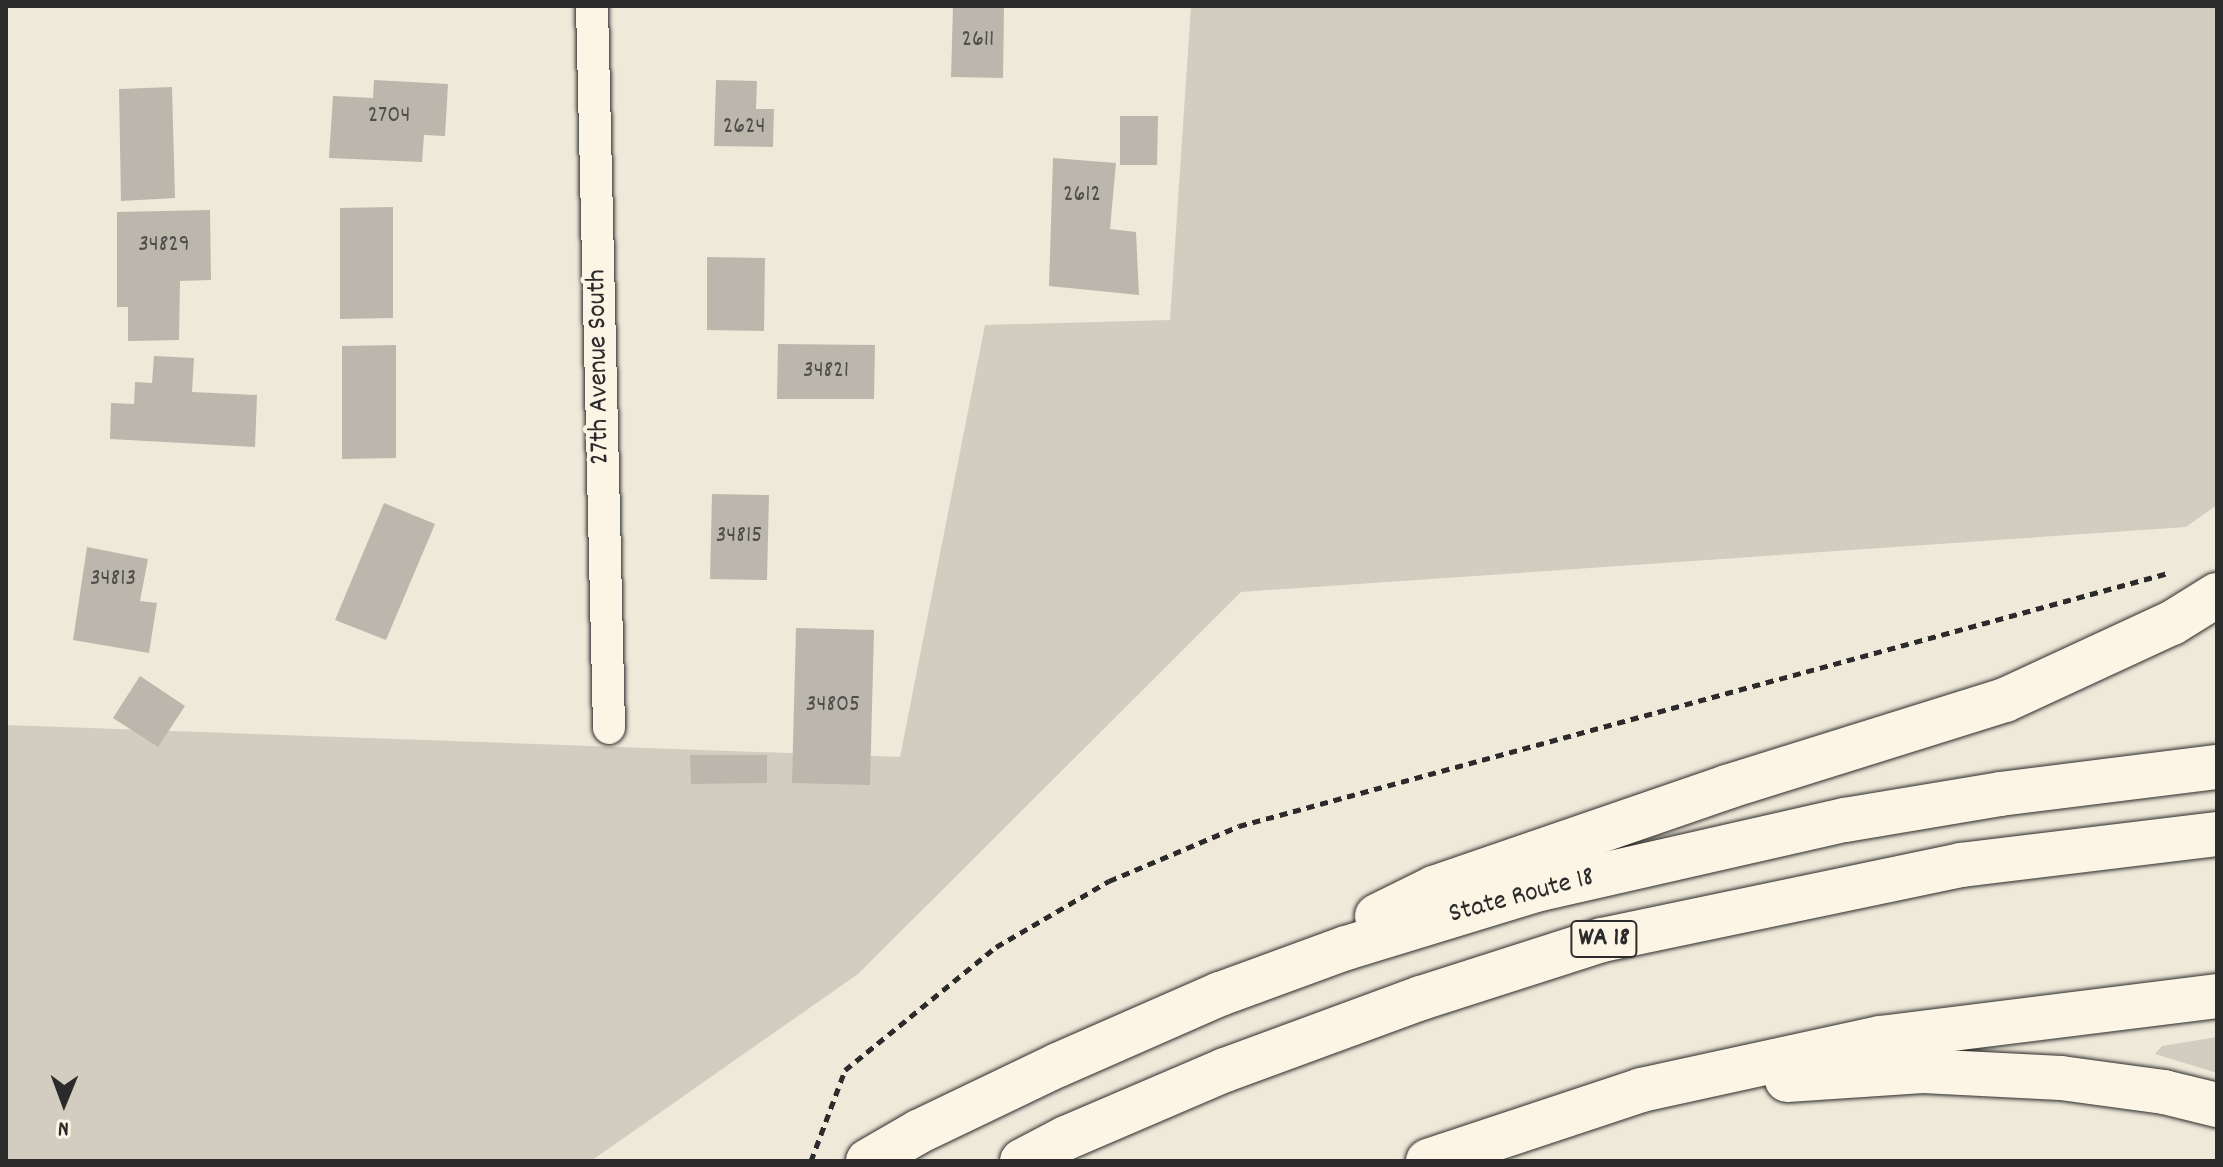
<!DOCTYPE html>
<style>
body{margin:0}
#map{position:relative;width:2223px;height:1167px;overflow:hidden;background:#efe9da;font-family:Dekko,sans-serif}
div>[style]{position:absolute}
[style*='--x']{left:calc(var(--x)*1px);top:calc(var(--y)*1px);width:calc(var(--w)*1px);rotate:calc(var(--a)*1deg)}
.green>*{inset:0;background:#d2cdc0}
.building>*{inset:0;background:#bcb7ac}
.path>*{height:5px;margin-top:-2.5px;transform-origin:0;background:repeating-linear-gradient(90deg,#2b2b2b 0 8px,transparent 0 14px)}
.roads{filter:drop-shadow(0 0 2px #2b2b2b) drop-shadow(0 0 2px #2b2b2b)}
.street>*{height:32px;margin:-16px;padding:0 16px;transform-origin:16px;border-radius:16px;background:#fcf5e5}
.highway>*{height:44px;margin:-22px;padding:0 22px;transform-origin:22px;border-radius:22px;background:#fcf5e5}
span{translate:-50% -50%;white-space:nowrap;text-align:center;line-height:1.15;-webkit-text-stroke:8px #fcf5e5;paint-order:stroke}
.number-label{font-size:24px;color:#4f4e4b}
.number-label span{-webkit-text-stroke-width:0}
.shield-label span{padding:2px 6px;background:#fcf5e5;border:2px solid;border-radius:6px;-webkit-text-stroke-width:0}
.shield-label{font-size:26px;color:#2b2b2b;font-weight:700}
.street-label{font-size:28px;color:#2b2b2b}
.frame{position:absolute;inset:0;border:8px solid #2b2b2b;pointer-events:none}
.north{position:absolute;left:24px;top:1063px;width:80px;height:80px;-webkit-text-stroke:6px #fcf5e5;paint-order:stroke;rotate:181deg;font-size:22px;font-weight:700;line-height:32px;text-align:center;color:#2b2b2b}
.north::after{content:'';display:block;margin:auto;width:28px;height:36px;background:#2b2b2b;clip-path:polygon(50% 0,100% 100%,50% 72%,0 100%)}
</style>
<div id="map">
<div class="green">
<i style="clip-path:polygon(1191px 6px,2217px 6px,2217px 505px,2186px 527px,1241px 592px,858px 974px,591px 1161px,6px 1161px,6px 725px,900px 757px,985px 325px,1170px 320px)"></i>
<i style="clip-path:polygon(2217px 1037px,2217px 1073px,2155px 1054px,2162px 1046px)"></i>
</div>
<div class="building">
<i style="clip-path:polygon(953px 6px,1004px 6px,1003px 78px,951px 77px)"></i>
<i style="clip-path:polygon(374px 80px,448px 84px,445px 136px,424px 135px,422px 162px,329px 158px,333px 96px,373px 98px)"></i>
<i style="clip-path:polygon(716px 80px,757px 81px,756px 109px,774px 109px,773px 147px,714px 146px)"></i>
<i style="clip-path:polygon(172px 87px,175px 198px,121px 201px,119px 89px)"></i>
<i style="clip-path:polygon(1120px 116px,1158px 116px,1157px 165px,1120px 165px)"></i>
<i style="clip-path:polygon(1053px 158px,1116px 163px,1110px 229px,1136px 232px,1139px 295px,1049px 286px)"></i>
<i style="clip-path:polygon(393px 207px,393px 318px,340px 319px,340px 208px)"></i>
<i style="clip-path:polygon(210px 210px,211px 280px,180px 281px,179px 340px,128px 341px,128px 307px,117px 307px,117px 212px)"></i>
<i style="clip-path:polygon(707px 257px,765px 258px,764px 331px,707px 330px)"></i>
<i style="clip-path:polygon(778px 344px,875px 345px,874px 399px,777px 399px)"></i>
<i style="clip-path:polygon(396px 345px,396px 458px,342px 459px,342px 346px)"></i>
<i style="clip-path:polygon(154px 356px,194px 358px,192px 392px,257px 395px,255px 447px,110px 439px,111px 403px,134px 404px,135px 382px,152px 383px)"></i>
<i style="clip-path:polygon(712px 494px,769px 495px,767px 580px,710px 579px)"></i>
<i style="clip-path:polygon(384px 503px,435px 524px,386px 640px,335px 620px)"></i>
<i style="clip-path:polygon(87px 547px,148px 559px,140px 601px,157px 603px,149px 653px,73px 640px)"></i>
<i style="clip-path:polygon(796px 628px,874px 630px,870px 785px,792px 783px)"></i>
<i style="clip-path:polygon(140px 676px,185px 706px,158px 747px,113px 718px)"></i>
<i style="clip-path:polygon(690px 755px,767px 755px,767px 783px,691px 784px)"></i>
</div>
<div class="path">
<i style="--x:811;--y:1161;--w:97;--a:-69.5"></i>
<i style="--x:845;--y:1070;--w:195;--a:-39.2"></i>
<i style="--x:996;--y:947;--w:131;--a:-30.3"></i>
<i style="--x:1109;--y:881;--w:141;--a:-22.9"></i>
<i style="--x:1239;--y:826;--w:963;--a:-15.23"></i>
</div>
<div class="roads">
<div class="street">
<i style="--x:592;--y:6;--w:722;--a:88.65"></i>
</div>
<div class="highway">
<i style="--x:1377;--y:916;--w:64;--a:-26.2"></i>
<i style="--x:1434;--y:888;--w:310;--a:-19"></i>
<i style="--x:1727;--y:787;--w:291;--a:-17.4"></i>
<i style="--x:2005;--y:700;--w:184;--a:-24.8"></i>
<i style="--x:2172;--y:623;--w:53;--a:-31.9"></i>
<i style="--x:1787;--y:1080;--w:136;--a:-3.8"></i>
<i style="--x:1923;--y:1071;--w:138;--a:2.9"></i>
<i style="--x:2061;--y:1078;--w:104;--a:7.7"></i>
<i style="--x:2164;--y:1092;--w:55;--a:13.8"></i>
<i style="--x:868;--y:1161;--w:58;--a:-30.1"></i>
<i style="--x:918;--y:1132;--w:155;--a:-25.6"></i>
<i style="--x:1058;--y:1065;--w:177;--a:-23.7"></i>
<i style="--x:1220;--y:994;--w:134;--a:-20.1"></i>
<i style="--x:1346;--y:948;--w:199;--a:-17"></i>
<i style="--x:1536;--y:890;--w:317;--a:-12.8"></i>
<i style="--x:1845;--y:820;--w:157;--a:-9.5"></i>
<i style="--x:2000;--y:794;--w:219;--a:-7.1"></i>
<i style="--x:1022;--y:1161;--w:50;--a:-27.6"></i>
<i style="--x:1066;--y:1138;--w:173;--a:-23.2"></i>
<i style="--x:1225;--y:1070;--w:209;--a:-20.2"></i>
<i style="--x:1421;--y:998;--w:190;--a:-17.8"></i>
<i style="--x:1602;--y:940;--w:367;--a:-11.8"></i>
<i style="--x:1961;--y:865;--w:258;--a:-6.9"></i>
<i style="--x:1428;--y:1161;--w:225;--a:-18.4"></i>
<i style="--x:1641;--y:1090;--w:245;--a:-12.3"></i>
<i style="--x:1880;--y:1038;--w:340;--a:-7.1"></i>
</div>
</div>
<div class="number-label">
<span style="left:978px;top:41px">2611</span>
<span style="left:389px;top:117px">2704</span>
<span style="left:744px;top:128px">2624</span>
<span style="left:1082px;top:196px">2612</span>
<span style="left:164px;top:246px">34829</span>
<span style="left:826px;top:372px">34821</span>
<span style="left:739px;top:537px">34815</span>
<span style="left:113px;top:580px">34813</span>
<span style="left:833px;top:706px">34805</span>
</div>
<div class="shield-label">
<span style="left:1604px;top:939px">WA 18</span>
</div>
<div class="street-label">
<span style="left:600px;top:367px;rotate:-91deg">27th Avenue South</span>
<span style="left:1522px;top:897px;rotate:-15deg">State Route 18</span>
</div>
<div class="frame"></div>
<div class="north">N</div>
</div>
